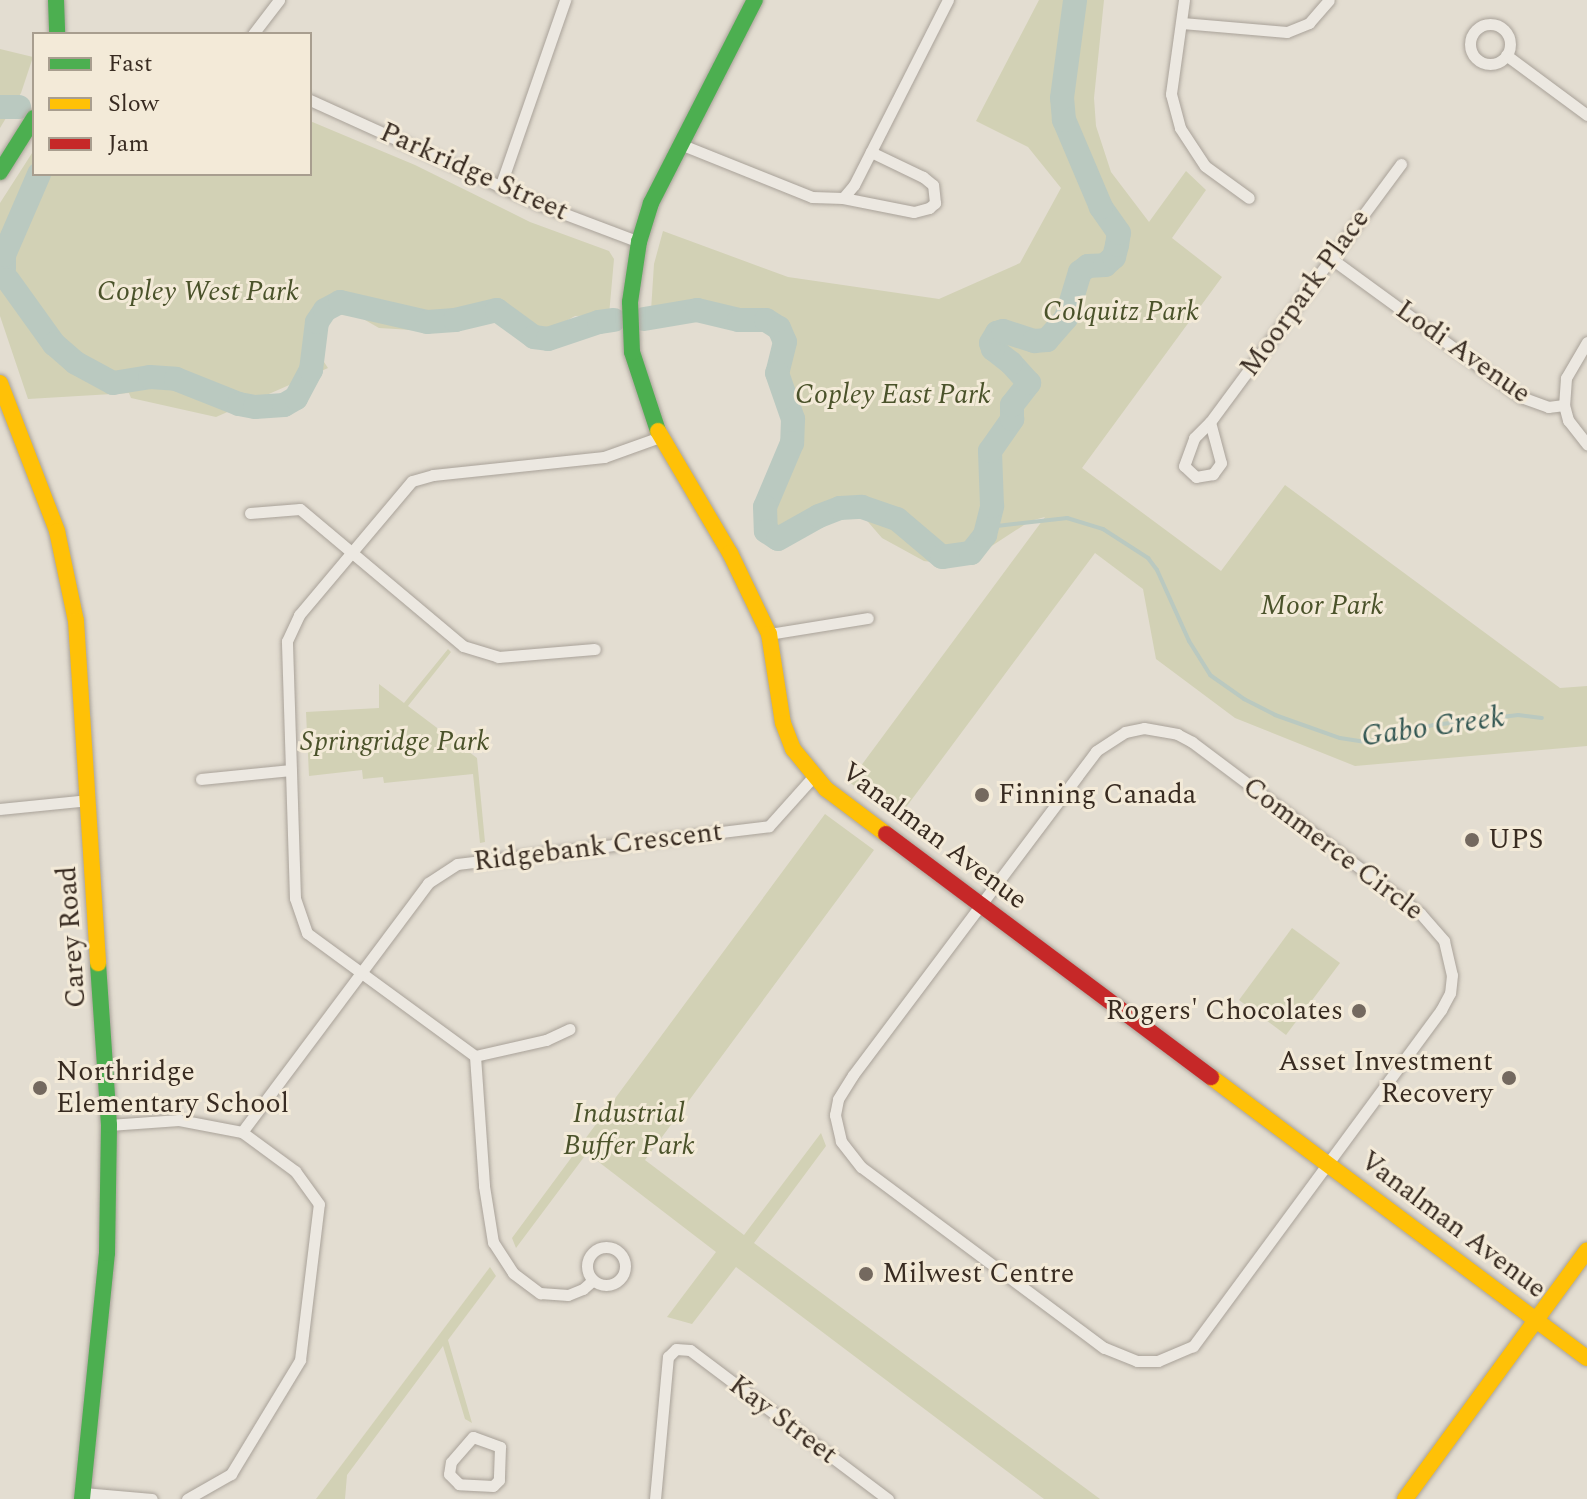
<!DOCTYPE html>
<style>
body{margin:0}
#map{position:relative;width:1587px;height:1499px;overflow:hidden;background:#e3ddd1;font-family:Spectral,serif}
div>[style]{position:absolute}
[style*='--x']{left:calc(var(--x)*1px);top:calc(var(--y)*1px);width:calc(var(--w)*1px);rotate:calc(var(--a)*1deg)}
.green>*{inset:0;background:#d2d1b5}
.stream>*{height:4px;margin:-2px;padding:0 2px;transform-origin:2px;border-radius:2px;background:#bac9c0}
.river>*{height:24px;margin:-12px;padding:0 12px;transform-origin:12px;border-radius:12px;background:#bac9c0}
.roads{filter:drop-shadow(0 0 2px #a9a299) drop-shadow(0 0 2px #a9a299)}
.street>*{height:11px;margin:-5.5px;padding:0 5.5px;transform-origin:5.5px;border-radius:5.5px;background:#ece8e1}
.street>.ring{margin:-5.5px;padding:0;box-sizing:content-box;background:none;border:11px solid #ece8e1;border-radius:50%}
.fast>*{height:16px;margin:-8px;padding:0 8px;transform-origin:8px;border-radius:8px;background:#4caf50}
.slow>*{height:16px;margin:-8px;padding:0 8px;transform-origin:8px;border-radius:8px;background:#ffc107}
.jam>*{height:16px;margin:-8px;padding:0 8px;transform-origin:8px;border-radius:8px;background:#c62828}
.dots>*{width:22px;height:22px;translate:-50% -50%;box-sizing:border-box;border:4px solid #f3ead8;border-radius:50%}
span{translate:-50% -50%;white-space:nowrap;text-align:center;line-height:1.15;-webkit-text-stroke:6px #f3ead8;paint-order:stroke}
.street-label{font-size:28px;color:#382b21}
.park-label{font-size:28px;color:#4a522a;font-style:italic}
.poi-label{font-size:28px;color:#382b21}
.left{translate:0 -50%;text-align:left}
.right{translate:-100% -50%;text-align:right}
.water-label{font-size:30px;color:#325652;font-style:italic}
.legend{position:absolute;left:32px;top:32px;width:280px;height:144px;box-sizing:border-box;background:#f3ead8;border:2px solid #a89e8f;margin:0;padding:10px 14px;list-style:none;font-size:24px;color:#382b21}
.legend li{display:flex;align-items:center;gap:16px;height:40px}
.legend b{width:40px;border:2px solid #a89e8f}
</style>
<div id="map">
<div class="green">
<i style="clip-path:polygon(1039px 0,1104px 0,1094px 98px,1096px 126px,1111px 172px,1149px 222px,1186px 171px,1206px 190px,1172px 238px,1222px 277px,1082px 468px,1221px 571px,1285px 485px,1560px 688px,1587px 686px,1587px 746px,1355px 766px,1235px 718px,1156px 659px,1143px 589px,1095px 553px,898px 818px,849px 782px,1045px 517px,1030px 521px,961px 566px,924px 561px,882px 538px,862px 515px,836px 518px,791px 534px,782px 532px,767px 511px,773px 491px,791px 460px,798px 429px,793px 397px,784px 381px,786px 347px,772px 331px,742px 326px,710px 314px,650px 326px,654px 264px,663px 231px,788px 277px,939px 299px,1020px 263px,1061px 188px,1028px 147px,976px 121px)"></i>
<i style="clip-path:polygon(0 49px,33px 57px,21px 93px,0 128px)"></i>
<i style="clip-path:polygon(310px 121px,415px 165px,530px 222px,609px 251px,614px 259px,609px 315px,575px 316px,543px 334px,530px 330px,509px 310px,499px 307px,468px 322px,412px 330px,379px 328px,358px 316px,330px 314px,323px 320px,316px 350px,328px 368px,216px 417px,131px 398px,129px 393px,28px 399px,0 316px,0 203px,34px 150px,34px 174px,310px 174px)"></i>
<i style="clip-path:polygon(448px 649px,451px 652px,408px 706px,477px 758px,485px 842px,480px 843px,473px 774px,384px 783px,383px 777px,363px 779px,362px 770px,309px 776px,306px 712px,379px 708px,379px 684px,404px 703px)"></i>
<i style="clip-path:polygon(825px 814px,874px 850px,645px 1160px,744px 1235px,821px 1133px,826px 1146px,754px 1243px,1100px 1499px,1044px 1499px,736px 1267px,692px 1324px,667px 1317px,716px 1252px,587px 1153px,516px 1248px,512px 1238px)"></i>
<i style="clip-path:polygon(1292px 928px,1340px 963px,1286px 1035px,1239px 1000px)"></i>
<i style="clip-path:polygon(490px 1267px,496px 1276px,448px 1340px,472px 1423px,465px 1419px,443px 1346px,347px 1475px,345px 1499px,316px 1499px)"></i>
</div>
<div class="stream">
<i style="--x:988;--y:527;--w:80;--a:-6.5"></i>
<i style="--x:1067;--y:518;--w:38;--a:17"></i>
<i style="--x:1103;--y:529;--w:54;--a:32.8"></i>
<i style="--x:1148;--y:558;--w:15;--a:53"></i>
<i style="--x:1157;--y:570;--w:78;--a:65.7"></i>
<i style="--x:1189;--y:641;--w:40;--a:58"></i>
<i style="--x:1210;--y:675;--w:42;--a:35.2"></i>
<i style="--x:1244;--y:699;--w:35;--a:27"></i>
<i style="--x:1275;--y:715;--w:69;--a:19.5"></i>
<i style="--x:1340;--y:738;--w:26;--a:9"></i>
<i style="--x:1366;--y:742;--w:69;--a:-14.2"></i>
<i style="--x:1433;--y:725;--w:86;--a:-6.7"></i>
<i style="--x:1518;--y:715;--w:24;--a:7"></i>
</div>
<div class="river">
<i style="--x:0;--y:107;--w:19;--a:0"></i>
<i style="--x:4;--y:269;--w:14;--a:-90"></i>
<i style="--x:4;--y:255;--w:88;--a:-66.6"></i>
<i style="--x:8;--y:280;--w:79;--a:54.3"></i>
<i style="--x:54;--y:344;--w:29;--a:41"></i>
<i style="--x:76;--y:363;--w:42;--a:28.4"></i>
<i style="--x:113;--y:383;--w:37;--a:-9"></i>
<i style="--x:150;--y:377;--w:26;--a:4"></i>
<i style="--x:176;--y:379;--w:68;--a:21.6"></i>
<i style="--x:239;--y:404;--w:16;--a:11"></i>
<i style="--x:255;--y:407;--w:29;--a:-4"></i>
<i style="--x:284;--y:405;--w:14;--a:-30"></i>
<i style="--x:296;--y:398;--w:32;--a:-62"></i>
<i style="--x:311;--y:370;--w:48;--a:-82.9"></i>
<i style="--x:317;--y:322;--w:14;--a:-56"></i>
<i style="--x:325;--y:310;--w:17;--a:-28"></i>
<i style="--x:340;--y:302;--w:89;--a:12.9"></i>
<i style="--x:427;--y:322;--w:28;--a:-4"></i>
<i style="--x:455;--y:320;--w:43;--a:-13.4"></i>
<i style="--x:497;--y:310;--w:46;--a:36.1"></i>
<i style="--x:534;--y:337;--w:14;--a:8"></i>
<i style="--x:548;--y:339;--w:54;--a:-18.4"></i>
<i style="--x:599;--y:322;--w:15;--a:-8"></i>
<i style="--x:644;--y:319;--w:54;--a:-9.6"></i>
<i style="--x:697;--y:310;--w:43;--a:13.4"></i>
<i style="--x:739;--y:320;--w:27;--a:0"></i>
<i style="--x:766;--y:320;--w:15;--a:32"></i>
<i style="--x:779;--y:328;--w:15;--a:67"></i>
<i style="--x:785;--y:342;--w:32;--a:104"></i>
<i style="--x:777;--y:373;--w:49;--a:70.8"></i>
<i style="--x:793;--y:419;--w:24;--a:92"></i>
<i style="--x:792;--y:443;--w:69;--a:112.9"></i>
<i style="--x:765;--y:507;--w:24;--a:88"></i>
<i style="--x:766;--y:531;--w:14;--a:34"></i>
<i style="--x:778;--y:539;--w:47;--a:-29.3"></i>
<i style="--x:819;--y:516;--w:22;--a:-21"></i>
<i style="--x:840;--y:508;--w:22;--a:-3"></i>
<i style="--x:862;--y:507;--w:37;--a:19"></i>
<i style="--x:897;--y:519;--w:59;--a:40.2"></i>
<i style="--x:942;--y:557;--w:29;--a:-8"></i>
<i style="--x:971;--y:553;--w:23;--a:-52"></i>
<i style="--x:985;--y:535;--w:30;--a:-76"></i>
<i style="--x:992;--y:506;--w:55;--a:-92.1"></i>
<i style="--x:990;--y:451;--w:39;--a:-55"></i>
<i style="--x:1012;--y:419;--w:14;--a:-90"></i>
<i style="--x:1012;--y:405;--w:28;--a:-52"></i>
<i style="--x:1029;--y:383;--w:27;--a:-132"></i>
<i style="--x:1011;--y:363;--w:23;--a:-142"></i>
<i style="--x:993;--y:349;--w:6;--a:-108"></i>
<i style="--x:991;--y:343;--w:12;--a:-59"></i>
<i style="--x:997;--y:333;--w:6;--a:-18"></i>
<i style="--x:1003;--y:331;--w:33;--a:18"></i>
<i style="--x:1034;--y:341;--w:13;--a:-4"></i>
<i style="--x:1047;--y:340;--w:29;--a:-49"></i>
<i style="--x:1066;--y:318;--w:48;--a:-73.1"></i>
<i style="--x:1080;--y:272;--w:10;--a:-37"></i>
<i style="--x:1088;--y:266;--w:17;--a:-3"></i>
<i style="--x:1105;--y:265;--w:12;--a:-42"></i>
<i style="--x:1114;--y:257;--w:12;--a:-76"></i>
<i style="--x:1117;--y:245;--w:12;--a:-81"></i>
<i style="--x:1119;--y:233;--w:32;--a:-125"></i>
<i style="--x:1101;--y:207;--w:95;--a:-113"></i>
<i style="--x:1064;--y:120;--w:22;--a:-95"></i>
<i style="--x:1062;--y:98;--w:99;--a:-82.4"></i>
</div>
<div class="roads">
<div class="street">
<i style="--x:1184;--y:0;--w:95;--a:97.9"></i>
<i style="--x:1171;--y:94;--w:35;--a:75"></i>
<i style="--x:1180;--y:128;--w:45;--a:56.7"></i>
<i style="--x:1205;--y:166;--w:54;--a:36"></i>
<i style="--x:1182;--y:23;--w:105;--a:4.9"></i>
<i style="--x:1287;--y:32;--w:24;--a:-22"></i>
<i style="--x:1309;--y:23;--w:30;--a:-49"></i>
<i class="ring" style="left:1470px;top:24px;width:29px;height:29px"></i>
<i style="--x:253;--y:34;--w:43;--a:-52.6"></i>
<i style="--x:1506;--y:55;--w:101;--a:36.5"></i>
<i style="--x:310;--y:100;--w:252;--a:24.4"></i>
<i style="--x:539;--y:204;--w:107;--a:20.8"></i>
<i style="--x:680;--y:144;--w:142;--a:21.9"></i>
<i style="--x:812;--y:197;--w:31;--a:2"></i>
<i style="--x:843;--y:198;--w:17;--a:-50"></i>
<i style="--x:854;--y:185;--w:208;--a:-63.1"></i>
<i style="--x:500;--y:187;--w:198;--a:-70.8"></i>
<i style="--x:843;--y:198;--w:72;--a:11.2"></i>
<i style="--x:914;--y:212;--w:16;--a:-15"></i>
<i style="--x:929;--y:208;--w:8;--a:-40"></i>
<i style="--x:935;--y:203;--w:18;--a:-96"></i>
<i style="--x:933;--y:185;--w:13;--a:-141"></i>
<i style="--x:923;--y:177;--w:58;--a:-154.3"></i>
<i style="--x:1329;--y:257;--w:238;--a:36.1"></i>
<i style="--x:1521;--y:397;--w:29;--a:20"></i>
<i style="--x:1548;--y:407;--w:16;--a:-7"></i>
<i style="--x:1587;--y:342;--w:42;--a:120.3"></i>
<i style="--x:1566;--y:378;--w:27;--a:94"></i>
<i style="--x:1564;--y:405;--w:16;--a:75"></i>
<i style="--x:1568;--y:420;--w:31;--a:52"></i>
<i style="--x:1210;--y:422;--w:42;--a:75"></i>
<i style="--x:1221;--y:463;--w:14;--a:126"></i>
<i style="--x:1213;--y:474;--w:17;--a:170"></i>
<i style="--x:1196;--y:477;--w:16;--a:-137"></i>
<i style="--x:1184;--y:466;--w:30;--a:-70"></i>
<i style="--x:1194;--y:438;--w:23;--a:-45"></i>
<i style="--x:1210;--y:422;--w:321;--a:-53.5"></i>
<i style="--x:250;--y:513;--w:50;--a:-4.6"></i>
<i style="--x:300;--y:509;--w:213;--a:40"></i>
<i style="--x:463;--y:646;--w:37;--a:17"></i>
<i style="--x:498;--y:657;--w:97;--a:-4.7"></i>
<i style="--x:769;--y:634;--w:100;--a:-9.2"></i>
<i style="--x:1144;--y:728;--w:34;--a:10"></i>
<i style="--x:1177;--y:734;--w:17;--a:28"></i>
<i style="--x:1192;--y:742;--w:285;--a:36.9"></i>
<i style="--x:1420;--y:913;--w:37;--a:49"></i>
<i style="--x:1444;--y:941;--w:35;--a:77"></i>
<i style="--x:1452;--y:975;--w:18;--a:96"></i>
<i style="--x:1450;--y:993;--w:19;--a:118"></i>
<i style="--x:1441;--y:1010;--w:418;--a:126.4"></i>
<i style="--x:1193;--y:1346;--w:38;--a:157"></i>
<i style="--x:1158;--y:1361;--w:21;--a:180"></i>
<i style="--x:1137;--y:1361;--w:35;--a:-158"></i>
<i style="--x:1104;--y:1348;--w:303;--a:-143.3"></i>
<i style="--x:861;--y:1167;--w:33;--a:-128"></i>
<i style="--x:841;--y:1141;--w:27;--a:-103"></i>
<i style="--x:835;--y:1115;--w:16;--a:-79"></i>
<i style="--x:838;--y:1099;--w:28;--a:-58"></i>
<i style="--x:853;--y:1075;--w:405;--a:-53.1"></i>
<i style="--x:1096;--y:751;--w:35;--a:-33"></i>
<i style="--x:1125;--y:732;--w:19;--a:-12"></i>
<i style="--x:201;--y:779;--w:90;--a:-5.7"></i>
<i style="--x:0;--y:809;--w:89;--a:-5.8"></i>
<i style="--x:475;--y:1056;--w:208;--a:-143.8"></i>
<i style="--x:307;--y:933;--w:37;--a:-109"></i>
<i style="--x:295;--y:898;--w:257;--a:-91.8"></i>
<i style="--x:287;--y:641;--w:29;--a:-65"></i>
<i style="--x:299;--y:615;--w:175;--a:-49.9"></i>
<i style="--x:412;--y:481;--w:22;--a:-16"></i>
<i style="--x:433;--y:475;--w:172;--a:-6"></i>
<i style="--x:604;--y:457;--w:59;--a:-19.7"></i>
<i style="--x:475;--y:1056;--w:130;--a:86"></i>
<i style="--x:484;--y:1186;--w:57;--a:80.9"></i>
<i style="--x:493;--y:1242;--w:37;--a:57"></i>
<i style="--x:513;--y:1273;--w:34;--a:37"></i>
<i style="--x:540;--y:1293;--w:28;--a:4"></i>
<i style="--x:568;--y:1295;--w:16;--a:-22"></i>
<i style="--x:583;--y:1289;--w:13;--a:-42"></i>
<i style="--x:475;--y:1056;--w:73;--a:-12.7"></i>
<i style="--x:546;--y:1040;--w:26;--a:-25"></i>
<i style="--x:109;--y:1125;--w:70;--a:-4.1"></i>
<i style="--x:179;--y:1120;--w:64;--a:10.8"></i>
<i style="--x:242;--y:1132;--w:311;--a:-53.2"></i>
<i style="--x:428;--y:883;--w:35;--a:-33"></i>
<i style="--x:457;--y:864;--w:314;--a:-6.9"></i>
<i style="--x:769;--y:826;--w:66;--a:-48.1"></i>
<i class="ring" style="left:587px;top:1247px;width:27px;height:27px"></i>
<i style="--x:473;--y:1437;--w:29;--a:20"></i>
<i style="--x:500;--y:1447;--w:33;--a:92"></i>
<i style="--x:499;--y:1480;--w:8;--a:135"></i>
<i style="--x:493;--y:1486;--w:34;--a:-177"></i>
<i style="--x:459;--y:1484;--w:14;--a:-135"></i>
<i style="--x:449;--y:1474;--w:12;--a:-81"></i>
<i style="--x:451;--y:1462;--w:33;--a:-49"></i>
<i style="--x:83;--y:1493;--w:69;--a:5"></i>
<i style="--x:187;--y:1499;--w:51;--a:-29.6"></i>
<i style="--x:231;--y:1474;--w:133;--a:-58.8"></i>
<i style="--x:300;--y:1360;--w:157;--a:-83.1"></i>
<i style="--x:319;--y:1204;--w:41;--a:-126"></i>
<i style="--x:295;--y:1171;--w:66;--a:-143.7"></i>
<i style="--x:655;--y:1499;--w:143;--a:-84.8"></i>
<i style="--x:668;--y:1357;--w:11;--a:-45"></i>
<i style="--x:676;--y:1349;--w:14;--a:4"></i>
<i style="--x:690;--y:1350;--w:248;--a:37"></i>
</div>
<div class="fast">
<i style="--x:56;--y:0;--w:34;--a:88"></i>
<i style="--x:0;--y:172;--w:64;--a:-57.8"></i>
<i style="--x:658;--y:431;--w:83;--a:-108.2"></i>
<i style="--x:632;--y:352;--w:50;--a:-92.3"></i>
<i style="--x:630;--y:302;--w:61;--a:-81.5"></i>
<i style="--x:639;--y:242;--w:41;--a:-72.9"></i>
<i style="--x:651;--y:203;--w:228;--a:-62.9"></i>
<i style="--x:82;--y:1499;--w:247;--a:-84.2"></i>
<i style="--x:107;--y:1253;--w:128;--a:-89.1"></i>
<i style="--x:109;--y:1125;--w:162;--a:-93.9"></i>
</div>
<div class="slow">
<i style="--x:0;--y:383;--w:159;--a:68.9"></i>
<i style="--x:57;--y:531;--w:92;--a:78.1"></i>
<i style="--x:76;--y:621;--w:343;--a:86.3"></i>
<i style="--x:658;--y:431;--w:142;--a:59.5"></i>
<i style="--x:730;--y:553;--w:90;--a:64.3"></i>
<i style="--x:769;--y:634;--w:90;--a:81.1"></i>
<i style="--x:783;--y:723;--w:28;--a:69"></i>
<i style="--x:793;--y:749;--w:52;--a:50.5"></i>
<i style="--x:826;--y:789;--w:75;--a:36.9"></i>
<i style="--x:1211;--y:1077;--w:469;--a:36.8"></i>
<i style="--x:1405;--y:1499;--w:308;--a:-53.8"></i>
</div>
<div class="jam">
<i style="--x:886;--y:834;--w:406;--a:36.8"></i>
</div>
</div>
<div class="dots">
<i style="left:982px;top:795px;background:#74695f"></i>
<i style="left:1472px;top:840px;background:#74695f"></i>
<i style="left:1359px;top:1011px;background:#74695f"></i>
<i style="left:1509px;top:1078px;background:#74695f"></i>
<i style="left:40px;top:1088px;background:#74695f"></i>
<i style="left:866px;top:1274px;background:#74695f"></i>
</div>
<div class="street-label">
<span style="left:474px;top:172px;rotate:24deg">Parkridge Street</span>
<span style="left:1305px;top:293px;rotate:-54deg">Moorpark Place</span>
<span style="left:1463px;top:352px;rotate:35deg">Lodi Avenue</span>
<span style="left:934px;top:836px;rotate:37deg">Vanalman Avenue</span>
<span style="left:598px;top:847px;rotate:-7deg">Ridgebank Crescent</span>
<span style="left:1333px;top:849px;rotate:37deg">Commerce Circle</span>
<span style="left:72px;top:937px;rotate:-94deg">Carey Road</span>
<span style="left:1453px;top:1225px;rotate:37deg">Vanalman Avenue</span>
<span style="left:783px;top:1420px;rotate:37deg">Kay Street</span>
</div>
<div class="park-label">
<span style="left:198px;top:292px">Copley West Park</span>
<span style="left:1121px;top:312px">Colquitz Park</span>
<span style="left:893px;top:395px">Copley East Park</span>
<span style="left:1322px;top:606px">Moor Park</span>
<span style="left:395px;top:742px">Springridge Park</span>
<span style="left:629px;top:1130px">Industrial<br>Buffer Park</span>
</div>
<div class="poi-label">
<span class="left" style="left:998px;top:795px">Finning Canada</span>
<span class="left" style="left:1488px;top:840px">UPS</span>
<span class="right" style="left:1343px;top:1011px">Rogers' Chocolates</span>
<span class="right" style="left:1493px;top:1078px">Asset Investment<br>Recovery</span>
<span class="left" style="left:56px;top:1088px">Northridge<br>Elementary School</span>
<span class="left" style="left:882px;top:1274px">Milwest Centre</span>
</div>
<div class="water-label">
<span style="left:1433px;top:727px;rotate:-8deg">Gabo Creek</span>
</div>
<ul class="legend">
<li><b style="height:10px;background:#4caf50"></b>Fast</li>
<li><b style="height:10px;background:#ffc107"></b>Slow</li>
<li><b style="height:10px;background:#c62828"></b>Jam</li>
</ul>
</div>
